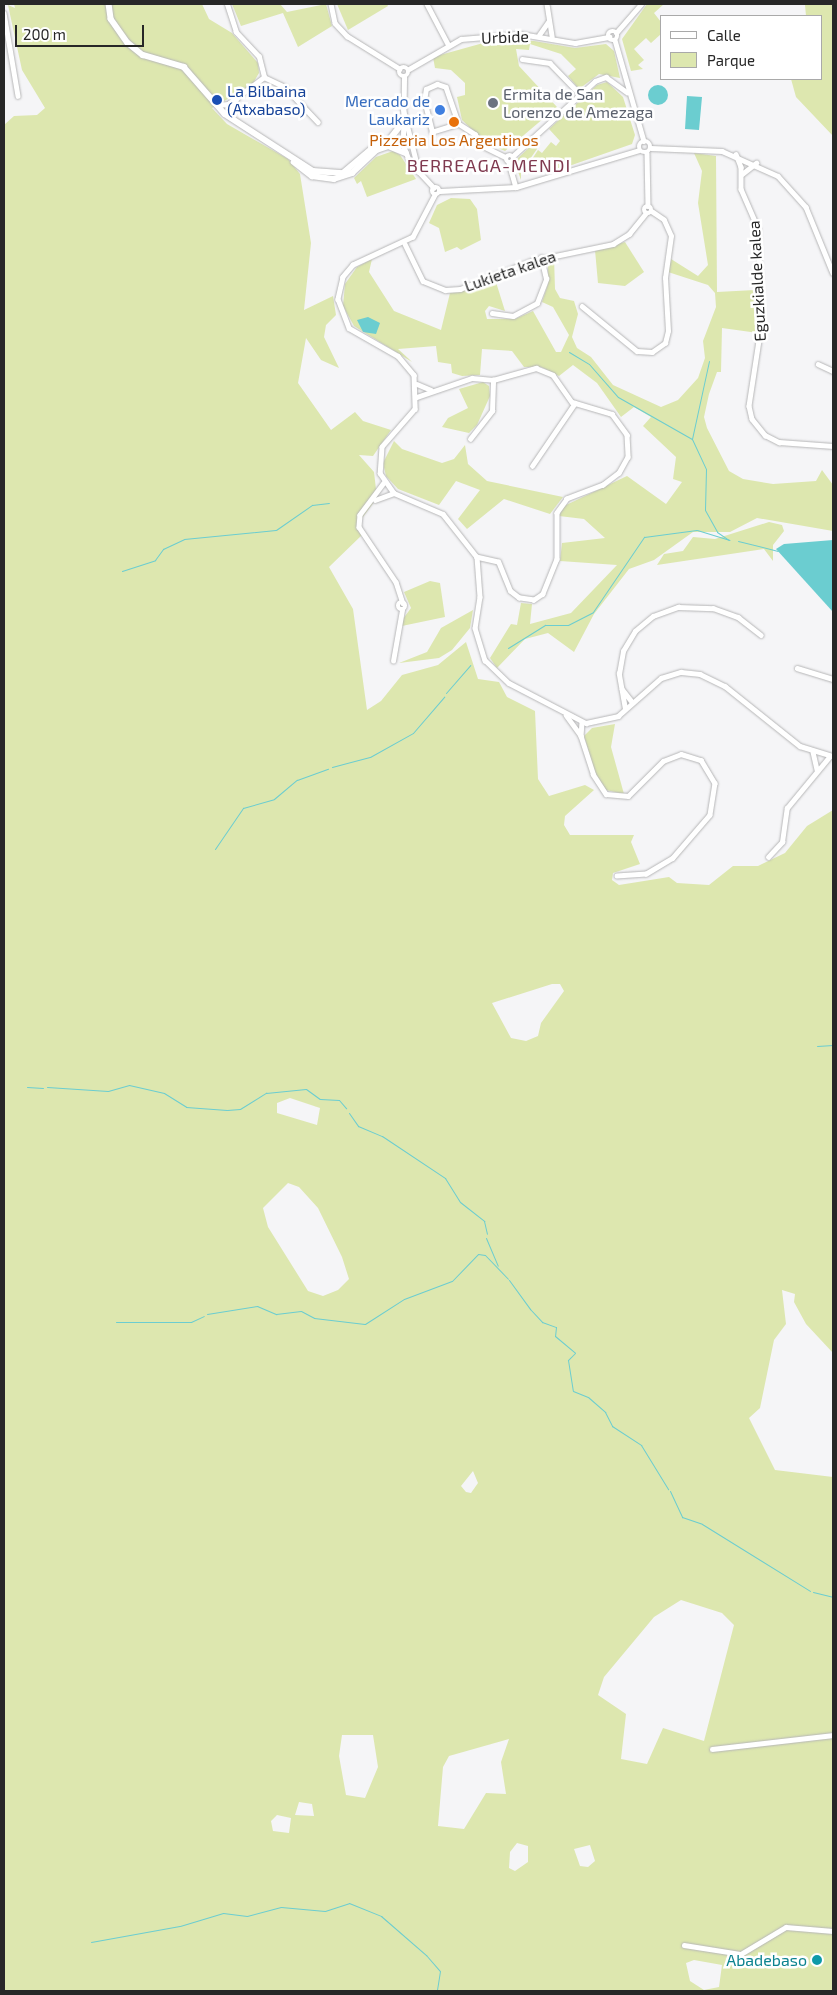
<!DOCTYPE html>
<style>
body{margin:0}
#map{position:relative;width:837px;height:1995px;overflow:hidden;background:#f5f5f7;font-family:"Exo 2",sans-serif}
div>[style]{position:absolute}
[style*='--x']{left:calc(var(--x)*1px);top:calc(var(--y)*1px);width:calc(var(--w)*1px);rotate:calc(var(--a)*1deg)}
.green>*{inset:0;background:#dde7af}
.water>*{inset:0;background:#6bcdd0}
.round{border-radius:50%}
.stream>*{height:1px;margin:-0.5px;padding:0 0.5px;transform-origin:0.5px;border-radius:0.5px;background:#6bcdd0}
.roads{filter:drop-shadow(0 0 1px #b6b6b7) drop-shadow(0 0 1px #b6b6b7)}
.minor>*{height:4.5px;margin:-2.25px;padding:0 2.25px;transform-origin:2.25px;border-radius:2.25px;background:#fff}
.minor>.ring{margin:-2.25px;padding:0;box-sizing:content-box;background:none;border:4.5px solid #fff;border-radius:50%}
.tertiary>*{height:5.5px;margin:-2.75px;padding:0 2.75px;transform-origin:2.75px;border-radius:2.75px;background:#fff}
.dots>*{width:14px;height:14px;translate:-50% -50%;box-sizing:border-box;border:2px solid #fff;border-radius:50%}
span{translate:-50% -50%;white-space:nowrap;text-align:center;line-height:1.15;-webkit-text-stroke:5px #fff;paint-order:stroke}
.street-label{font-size:16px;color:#272727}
.transit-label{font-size:16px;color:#164399}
.left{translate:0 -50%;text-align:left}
.worship-label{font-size:16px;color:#5b616d}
.shop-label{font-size:16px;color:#366cbe}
.right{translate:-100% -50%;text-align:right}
.food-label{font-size:16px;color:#c56008}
.culture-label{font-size:16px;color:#0d838f}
.neighbourhood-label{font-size:18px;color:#7f394f;letter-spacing:1px}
.frame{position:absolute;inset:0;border:5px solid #272727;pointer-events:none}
.legend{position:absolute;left:660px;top:15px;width:162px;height:65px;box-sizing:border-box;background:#fff;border:1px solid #a9a9a9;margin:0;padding:6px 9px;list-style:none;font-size:15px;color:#272727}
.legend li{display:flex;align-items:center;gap:10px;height:25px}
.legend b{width:25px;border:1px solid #a9a9a9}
.scale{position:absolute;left:15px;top:25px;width:129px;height:22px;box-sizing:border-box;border:2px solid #272727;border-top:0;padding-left:6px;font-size:15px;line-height:18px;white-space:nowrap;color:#272727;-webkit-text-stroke:4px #fff;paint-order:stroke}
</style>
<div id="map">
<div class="green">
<i style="clip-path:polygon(evenodd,14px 4px,202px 4px,209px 19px,232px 33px,258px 63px,259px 73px,252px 85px,212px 108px,227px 124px,288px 159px,300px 174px,311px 243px,304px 310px,333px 296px,336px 315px,326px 325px,324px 337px,339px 368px,321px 360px,306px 338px,298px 383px,331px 430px,355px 412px,363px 421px,391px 430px,373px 456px,359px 455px,374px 472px,377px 498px,360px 521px,363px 534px,329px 567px,353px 609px,367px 710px,381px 701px,402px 675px,438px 665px,466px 642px,478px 679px,499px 682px,507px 697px,535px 711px,538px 779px,549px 796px,585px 785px,594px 790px,565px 816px,564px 825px,570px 835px,634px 835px,631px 842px,640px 864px,613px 873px,612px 880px,619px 885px,669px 877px,677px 883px,709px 885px,733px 866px,758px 866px,785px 853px,807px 826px,833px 810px,833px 1353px,806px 1324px,794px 1302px,795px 1294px,782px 1290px,786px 1324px,774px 1340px,760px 1408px,749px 1418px,775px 1470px,833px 1477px,833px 1991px,4px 1991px,4px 125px,14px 116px,37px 115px,45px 108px,22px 70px,8px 5px,15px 8px,14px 4px,552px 984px,560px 984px,564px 991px,541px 1023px,538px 1036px,526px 1041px,511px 1038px,492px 1003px,552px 984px,14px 4px,290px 1098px,320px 1108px,317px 1125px,277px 1113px,277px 1103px,290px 1098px,14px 4px,288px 1183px,299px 1187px,318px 1208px,342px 1257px,349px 1279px,338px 1290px,323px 1296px,308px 1291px,268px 1227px,263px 1208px,288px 1183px,14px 4px,473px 1471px,478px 1483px,471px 1493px,466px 1492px,461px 1486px,473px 1471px,14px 4px,681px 1600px,722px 1613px,734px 1625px,704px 1741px,663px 1728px,647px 1764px,621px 1759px,626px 1714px,598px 1695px,604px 1677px,654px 1617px,681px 1600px,14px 4px,342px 1735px,373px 1735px,378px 1767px,365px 1798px,346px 1795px,339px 1756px,342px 1735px,14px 4px,509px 1739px,501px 1762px,506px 1794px,486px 1793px,464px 1829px,438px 1826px,443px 1767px,449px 1756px,509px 1739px,14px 4px,299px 1802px,312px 1804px,314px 1816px,295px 1815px,299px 1802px,14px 4px,277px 1815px,291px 1818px,289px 1833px,273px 1831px,271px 1821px,277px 1815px,14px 4px,517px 1843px,528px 1846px,528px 1862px,515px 1871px,509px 1868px,510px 1852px,517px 1843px,14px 4px,590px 1845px,595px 1861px,588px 1867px,580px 1866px,574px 1849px,590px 1845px,14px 4px,694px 1960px,722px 1965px,719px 1987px,704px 1990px,690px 1981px,686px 1963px,694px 1960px)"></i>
<i style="clip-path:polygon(232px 4px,280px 4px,287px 12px,326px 4px,332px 26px,298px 47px,283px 13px,241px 26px)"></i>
<i style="clip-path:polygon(337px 4px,387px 4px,388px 6px,348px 30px)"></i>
<i style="clip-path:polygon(647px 4px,664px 4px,654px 13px,661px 22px,661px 34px,651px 43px,646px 38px,634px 49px,644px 60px,638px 65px,643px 69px,631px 71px,622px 39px)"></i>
<i style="clip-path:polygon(833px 4px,833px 136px,796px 97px,791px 79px,821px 79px,821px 16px,806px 16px,805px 5px)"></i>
<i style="clip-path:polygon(494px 40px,534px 41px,575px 48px,606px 44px,614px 51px,620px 78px,599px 74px,579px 89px,568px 76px,576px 69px,561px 54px,530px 44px,529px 50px,516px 49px,519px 66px,557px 107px,505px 151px,486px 143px,462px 120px,457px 97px,465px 95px,465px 83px,451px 70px,435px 68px,433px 57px)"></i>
<i style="clip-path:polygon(607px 82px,623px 97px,635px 135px,632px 144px,549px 173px,544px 167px,523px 173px,538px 150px,542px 153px,551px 142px,556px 146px,560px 141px,549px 129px,597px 85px)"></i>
<i style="clip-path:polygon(534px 143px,537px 149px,521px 172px,521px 180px,516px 166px,518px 158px)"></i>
<i style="clip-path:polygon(393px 151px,400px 155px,416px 179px,367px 197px,361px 181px,357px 184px,354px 178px,376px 157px)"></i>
<i style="clip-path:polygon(694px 153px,716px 156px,717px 292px,755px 290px,758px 315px,758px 333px,722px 328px,721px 372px,717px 372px,709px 394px,704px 417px,707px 428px,729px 471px,743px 479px,773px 484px,816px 481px,822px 470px,833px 485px,833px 531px,757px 518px,730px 532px,693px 532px,654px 560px,629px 569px,594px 614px,574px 652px,548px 633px,525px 639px,497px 668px,490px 658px,511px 624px,517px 625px,521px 603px,532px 604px,530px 624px,571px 613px,617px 565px,560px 561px,562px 543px,605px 538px,584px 519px,559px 516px,564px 506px,627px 476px,666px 504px,682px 482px,673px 479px,676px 457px,643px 426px,651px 417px,634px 407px,621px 417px,597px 383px,573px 365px,559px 376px,541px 367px,524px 367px,512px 351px,482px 349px,480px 375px,462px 376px,452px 373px,451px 364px,438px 362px,436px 346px,398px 349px,409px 359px,412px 362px,354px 326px,343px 306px,345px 284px,357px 267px,372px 259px,369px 272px,394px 311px,441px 330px,450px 293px,495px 279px,505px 311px,489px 306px,485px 311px,487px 319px,515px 319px,533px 311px,556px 352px,561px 352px,569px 335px,553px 307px,542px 302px,548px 284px,548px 263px,554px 257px,555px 289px,560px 298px,574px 301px,578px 314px,572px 337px,577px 348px,591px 357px,613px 385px,661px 407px,678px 400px,698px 378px,705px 358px,703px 341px,716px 307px,715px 293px,708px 285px,668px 272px,671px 259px,698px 276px,708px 265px,698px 203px,702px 171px)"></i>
<i style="clip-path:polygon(451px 198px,470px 199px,477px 209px,481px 240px,461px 250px,457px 247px,445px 252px,439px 228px,429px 223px,437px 205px)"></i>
<i style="clip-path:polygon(625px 242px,644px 272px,625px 286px,598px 283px,595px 250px)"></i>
<i style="clip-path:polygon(483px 382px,489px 386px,490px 396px,477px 425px,469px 433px,442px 427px,448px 418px,468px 408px,459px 389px)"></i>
<i style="clip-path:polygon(394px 441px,402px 449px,442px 463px,454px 459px,465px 445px,468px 464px,487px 481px,563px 497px,550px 514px,504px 499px,467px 529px,458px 519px,480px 490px,456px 481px,439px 505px,398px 489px,386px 476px,383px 463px)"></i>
<i style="clip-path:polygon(769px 522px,782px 525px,784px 531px,773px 545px,773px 561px,764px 549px,657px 565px,664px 554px,683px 551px,693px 537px,715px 539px)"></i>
<i style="clip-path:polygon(430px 581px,440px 583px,445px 617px,397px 627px,411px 608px,404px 592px)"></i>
<i style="clip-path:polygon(473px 610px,470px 628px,452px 650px,439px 658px,399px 663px,427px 652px,441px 628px)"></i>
<i style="clip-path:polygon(615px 724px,611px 747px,624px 794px,606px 790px,596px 777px,584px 736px,592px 728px)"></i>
</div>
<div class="water">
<i class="round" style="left:648px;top:85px;width:20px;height:20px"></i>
<i style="clip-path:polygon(687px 96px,702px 97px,699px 130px,685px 129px)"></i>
<i style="clip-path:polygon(368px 317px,380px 323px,376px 334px,363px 332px,357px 320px)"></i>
<i style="clip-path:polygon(833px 540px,833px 612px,776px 549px,784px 544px)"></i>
</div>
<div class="stream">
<i style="--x:569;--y:352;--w:23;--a:31"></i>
<i style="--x:589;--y:364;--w:44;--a:48.7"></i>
<i style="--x:618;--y:397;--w:85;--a:29.6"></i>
<i style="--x:709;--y:361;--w:80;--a:102.3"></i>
<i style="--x:692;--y:439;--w:33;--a:65"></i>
<i style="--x:706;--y:469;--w:41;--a:91.4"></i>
<i style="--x:705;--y:510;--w:25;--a:61"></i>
<i style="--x:717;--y:532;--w:14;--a:34"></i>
<i style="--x:738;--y:541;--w:41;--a:14"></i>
<i style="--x:122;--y:571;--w:35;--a:-18"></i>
<i style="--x:155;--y:560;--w:14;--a:-54"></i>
<i style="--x:163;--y:549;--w:23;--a:-25"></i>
<i style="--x:184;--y:539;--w:92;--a:-5.6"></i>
<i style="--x:276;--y:530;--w:44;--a:-34.8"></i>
<i style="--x:312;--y:505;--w:17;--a:-7"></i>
<i style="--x:508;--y:648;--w:44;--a:-31.9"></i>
<i style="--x:545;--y:625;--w:23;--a:0"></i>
<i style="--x:568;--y:625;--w:28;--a:-27"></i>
<i style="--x:593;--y:612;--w:91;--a:-55.8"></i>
<i style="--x:644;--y:537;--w:53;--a:-7.5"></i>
<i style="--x:697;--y:530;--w:34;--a:17"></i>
<i style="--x:446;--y:693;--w:37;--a:-49"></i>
<i style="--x:332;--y:767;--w:39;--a:-15"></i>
<i style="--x:370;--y:757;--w:49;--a:-29.2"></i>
<i style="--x:413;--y:733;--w:48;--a:-49.3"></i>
<i style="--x:215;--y:849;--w:50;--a:-55.7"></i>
<i style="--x:243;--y:808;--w:32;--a:-16"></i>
<i style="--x:274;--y:799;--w:30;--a:-40"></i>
<i style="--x:297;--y:780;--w:33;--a:-20"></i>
<i style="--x:817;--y:1046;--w:16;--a:-4"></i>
<i style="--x:27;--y:1087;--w:16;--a:4"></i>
<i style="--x:47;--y:1087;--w:61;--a:3.8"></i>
<i style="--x:108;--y:1091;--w:22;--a:-16"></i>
<i style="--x:129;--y:1085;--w:36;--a:13"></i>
<i style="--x:164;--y:1093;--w:26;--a:32"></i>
<i style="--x:186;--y:1107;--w:41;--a:4.2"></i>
<i style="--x:227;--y:1110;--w:13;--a:-4"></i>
<i style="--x:240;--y:1109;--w:31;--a:-32"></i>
<i style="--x:266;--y:1093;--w:40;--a:-5.7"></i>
<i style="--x:306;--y:1089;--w:17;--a:36"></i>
<i style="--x:320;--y:1099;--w:19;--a:3"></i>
<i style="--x:339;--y:1100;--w:11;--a:49"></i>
<i style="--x:349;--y:1113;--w:16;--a:55"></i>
<i style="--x:358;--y:1126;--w:26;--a:23"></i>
<i style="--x:382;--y:1136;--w:76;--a:33.7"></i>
<i style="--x:445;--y:1178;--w:28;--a:58"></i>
<i style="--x:460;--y:1202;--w:31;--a:38"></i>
<i style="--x:484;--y:1221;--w:13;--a:77"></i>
<i style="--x:486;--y:1238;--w:30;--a:67"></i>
<i style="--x:509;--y:1280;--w:36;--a:54"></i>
<i style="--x:530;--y:1309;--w:18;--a:47"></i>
<i style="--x:542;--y:1322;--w:15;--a:20"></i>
<i style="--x:556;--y:1327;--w:9;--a:96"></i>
<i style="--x:555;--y:1336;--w:26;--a:40"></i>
<i style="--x:575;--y:1353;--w:10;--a:135"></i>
<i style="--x:568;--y:1360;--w:31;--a:81"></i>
<i style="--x:573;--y:1391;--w:16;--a:22"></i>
<i style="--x:588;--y:1397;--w:23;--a:41"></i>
<i style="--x:605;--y:1412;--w:16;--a:63"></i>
<i style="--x:612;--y:1426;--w:35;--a:33"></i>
<i style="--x:641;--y:1445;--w:52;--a:58.5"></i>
<i style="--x:207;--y:1314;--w:51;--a:-9.1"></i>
<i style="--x:257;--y:1306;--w:21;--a:23"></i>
<i style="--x:276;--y:1314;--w:25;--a:-7"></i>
<i style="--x:301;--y:1311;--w:15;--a:28"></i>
<i style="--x:314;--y:1318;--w:51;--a:6.7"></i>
<i style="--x:365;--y:1324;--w:46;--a:-32.7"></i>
<i style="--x:404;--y:1299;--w:51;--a:-20.6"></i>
<i style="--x:452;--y:1281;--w:37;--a:-46"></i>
<i style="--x:478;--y:1254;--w:7;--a:8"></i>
<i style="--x:485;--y:1255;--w:33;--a:46"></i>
<i style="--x:116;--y:1322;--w:75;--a:0"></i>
<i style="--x:191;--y:1322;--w:14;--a:-25"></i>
<i style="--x:670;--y:1491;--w:29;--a:65"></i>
<i style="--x:682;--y:1517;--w:21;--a:19"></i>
<i style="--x:702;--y:1524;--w:127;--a:31.8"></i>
<i style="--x:813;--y:1592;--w:21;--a:14"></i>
<i style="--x:91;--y:1942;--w:90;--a:-10.2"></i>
<i style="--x:180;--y:1926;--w:45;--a:-16.8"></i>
<i style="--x:223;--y:1913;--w:24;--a:7"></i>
<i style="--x:247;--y:1916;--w:35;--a:-15"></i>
<i style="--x:281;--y:1907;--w:44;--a:5.2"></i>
<i style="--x:325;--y:1911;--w:25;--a:-18"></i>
<i style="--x:349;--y:1903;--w:35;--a:22"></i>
<i style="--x:381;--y:1916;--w:60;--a:40.9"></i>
<i style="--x:426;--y:1955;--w:21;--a:49"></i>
<i style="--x:440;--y:1971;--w:20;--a:99"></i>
</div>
<div class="roads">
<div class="minor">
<i style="--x:331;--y:4;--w:19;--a:78"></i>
<i style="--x:335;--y:23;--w:18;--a:47"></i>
<i style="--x:347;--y:36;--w:62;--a:31.9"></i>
<i style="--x:427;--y:4;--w:45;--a:62.3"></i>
<i style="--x:547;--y:4;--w:33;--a:81"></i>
<i style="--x:4;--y:13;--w:84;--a:80.4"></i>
<i class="ring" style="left:608.5px;top:31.5px;width:4.5px;height:4.5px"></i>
<i style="--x:616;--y:33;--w:38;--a:-49"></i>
<i style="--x:539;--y:35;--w:16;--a:-55"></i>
<i style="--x:615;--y:40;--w:105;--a:74"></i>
<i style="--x:522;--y:59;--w:28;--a:8"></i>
<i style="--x:550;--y:63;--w:43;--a:45.9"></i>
<i class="ring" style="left:399px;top:67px;width:5.5px;height:5.5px"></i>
<i style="--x:409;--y:69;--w:60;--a:-30"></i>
<i style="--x:461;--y:39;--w:60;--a:-4.8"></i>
<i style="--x:521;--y:34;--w:55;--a:9.5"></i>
<i style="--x:575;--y:43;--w:35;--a:-10"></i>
<i style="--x:264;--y:77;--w:23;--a:25"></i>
<i style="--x:285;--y:87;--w:48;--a:46.7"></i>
<i style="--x:402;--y:104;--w:70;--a:76"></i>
<i style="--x:217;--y:105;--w:11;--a:-5"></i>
<i style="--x:228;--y:104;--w:45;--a:-36.9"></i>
<i style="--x:264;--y:77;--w:21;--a:-104"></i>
<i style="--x:259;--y:57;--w:34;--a:-133"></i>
<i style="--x:236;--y:32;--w:29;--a:-108"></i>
<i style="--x:225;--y:114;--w:20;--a:-53"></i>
<i style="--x:459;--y:124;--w:28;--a:163"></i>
<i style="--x:432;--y:132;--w:32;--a:-104"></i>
<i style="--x:424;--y:101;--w:12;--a:-81"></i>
<i style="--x:426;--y:89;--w:12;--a:-24"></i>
<i style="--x:437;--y:84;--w:9;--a:18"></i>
<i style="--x:446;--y:87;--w:39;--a:71"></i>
<i style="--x:459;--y:124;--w:19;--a:32"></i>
<i style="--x:475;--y:134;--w:14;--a:56"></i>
<i style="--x:483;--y:146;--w:25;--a:26"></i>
<i style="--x:403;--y:137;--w:60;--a:-89"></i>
<i class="ring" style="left:639px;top:141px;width:7.5px;height:7.5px"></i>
<i style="--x:403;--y:144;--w:19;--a:69"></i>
<i style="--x:410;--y:162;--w:35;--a:47"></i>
<i style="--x:651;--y:148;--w:71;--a:2.4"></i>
<i style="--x:722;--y:151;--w:61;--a:24.1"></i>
<i style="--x:778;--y:176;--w:42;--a:47.9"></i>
<i style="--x:806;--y:207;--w:71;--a:67.8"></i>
<i style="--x:647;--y:153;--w:53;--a:88.9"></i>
<i style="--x:736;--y:154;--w:14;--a:69"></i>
<i style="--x:741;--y:167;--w:22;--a:90"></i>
<i style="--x:741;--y:189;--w:43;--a:66.4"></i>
<i style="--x:758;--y:228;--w:93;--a:87.5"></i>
<i style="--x:762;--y:321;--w:86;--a:98.7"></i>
<i style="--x:749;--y:406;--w:13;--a:77"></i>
<i style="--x:752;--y:419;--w:21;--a:51"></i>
<i style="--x:765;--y:435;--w:16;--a:27"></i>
<i style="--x:779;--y:442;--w:54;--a:4.2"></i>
<i class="ring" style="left:506px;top:155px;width:3.5px;height:3.5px"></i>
<i style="--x:513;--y:156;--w:111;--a:-42.4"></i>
<i style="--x:595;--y:81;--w:12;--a:-20"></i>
<i style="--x:606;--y:77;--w:26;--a:36"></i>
<i style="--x:509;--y:163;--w:25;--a:74"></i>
<i style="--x:742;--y:174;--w:18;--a:-38"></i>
<i class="ring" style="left:432.5px;top:187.5px;width:2.5px;height:2.5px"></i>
<i style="--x:440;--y:191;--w:76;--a:-3"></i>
<i style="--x:516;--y:187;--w:128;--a:-16.7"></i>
<i style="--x:435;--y:195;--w:47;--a:117.6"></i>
<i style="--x:413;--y:237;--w:66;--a:155"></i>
<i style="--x:353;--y:265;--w:16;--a:130"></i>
<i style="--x:343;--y:277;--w:23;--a:103"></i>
<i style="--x:338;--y:299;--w:31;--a:69"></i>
<i style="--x:349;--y:328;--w:56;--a:29.7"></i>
<i style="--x:398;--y:356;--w:25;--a:50"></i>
<i style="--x:414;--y:375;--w:34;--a:88"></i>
<i style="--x:415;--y:409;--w:50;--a:131"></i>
<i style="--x:382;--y:447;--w:26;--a:94"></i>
<i style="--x:380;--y:473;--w:24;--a:55"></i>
<i style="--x:394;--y:493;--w:53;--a:23.2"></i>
<i style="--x:443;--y:514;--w:55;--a:51.7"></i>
<i style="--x:477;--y:557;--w:40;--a:85.7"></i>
<i style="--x:480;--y:597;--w:31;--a:99"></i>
<i style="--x:475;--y:628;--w:34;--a:73"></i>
<i style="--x:485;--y:660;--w:33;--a:44"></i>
<i style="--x:509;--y:683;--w:87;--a:27.5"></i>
<i style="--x:586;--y:723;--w:33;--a:-12"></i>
<i style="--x:618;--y:716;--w:57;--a:-41.5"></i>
<i style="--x:661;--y:678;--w:21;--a:-17"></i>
<i style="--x:681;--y:672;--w:19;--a:6"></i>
<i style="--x:700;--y:674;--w:28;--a:26"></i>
<i style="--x:725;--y:686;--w:96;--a:38.7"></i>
<i style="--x:800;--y:746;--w:34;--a:17"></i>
<i class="ring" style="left:644px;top:206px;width:3.5px;height:3.5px"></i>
<i style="--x:405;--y:244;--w:41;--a:64.1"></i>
<i style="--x:423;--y:281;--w:24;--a:22"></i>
<i style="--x:445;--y:290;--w:15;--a:-4"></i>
<i style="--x:460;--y:289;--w:76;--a:-21.5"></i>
<i style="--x:531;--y:261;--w:84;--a:-11.7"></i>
<i style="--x:613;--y:244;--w:19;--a:-32"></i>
<i style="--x:629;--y:234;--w:27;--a:-51"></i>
<i style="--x:582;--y:306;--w:71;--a:39.3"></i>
<i style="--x:637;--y:351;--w:15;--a:4"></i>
<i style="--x:652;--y:352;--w:16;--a:-35"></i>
<i style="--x:665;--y:343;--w:12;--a:-76"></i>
<i style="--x:668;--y:331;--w:53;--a:-93.2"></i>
<i style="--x:665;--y:278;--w:42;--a:-81.9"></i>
<i style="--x:671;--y:236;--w:17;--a:-114"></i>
<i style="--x:664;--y:220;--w:14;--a:-146"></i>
<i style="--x:492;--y:313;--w:21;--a:8"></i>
<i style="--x:513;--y:316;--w:27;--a:-28"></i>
<i style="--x:537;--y:303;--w:26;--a:-69"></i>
<i style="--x:546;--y:279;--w:22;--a:-103"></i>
<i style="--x:818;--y:364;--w:17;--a:25"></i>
<i style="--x:417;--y:384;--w:15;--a:23"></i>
<i style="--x:417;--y:397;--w:58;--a:-19.1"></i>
<i style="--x:472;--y:378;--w:21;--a:5"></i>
<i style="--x:493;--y:380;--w:45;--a:-15.6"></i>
<i style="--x:536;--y:368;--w:18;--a:22"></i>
<i style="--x:553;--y:375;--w:33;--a:55"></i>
<i style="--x:572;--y:402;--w:42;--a:16.7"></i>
<i style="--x:612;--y:414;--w:26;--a:54"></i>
<i style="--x:627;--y:435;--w:22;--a:87"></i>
<i style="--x:628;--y:457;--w:18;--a:119"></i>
<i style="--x:619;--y:473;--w:20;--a:143"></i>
<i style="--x:603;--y:485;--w:39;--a:159"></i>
<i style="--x:567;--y:499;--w:17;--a:126"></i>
<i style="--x:557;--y:513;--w:46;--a:90"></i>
<i style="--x:557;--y:559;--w:38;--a:112"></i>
<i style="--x:543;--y:594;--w:11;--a:146"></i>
<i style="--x:534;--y:600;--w:15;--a:-172"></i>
<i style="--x:519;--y:598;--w:11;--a:-142"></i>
<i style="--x:510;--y:591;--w:31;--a:-112"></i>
<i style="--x:498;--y:562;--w:22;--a:-167"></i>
<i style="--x:470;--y:439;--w:36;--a:-52"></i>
<i style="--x:492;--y:411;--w:31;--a:-88"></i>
<i style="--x:532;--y:466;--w:76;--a:-55.7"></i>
<i style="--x:384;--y:483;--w:40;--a:127"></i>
<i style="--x:360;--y:515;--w:12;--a:95"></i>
<i style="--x:359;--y:527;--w:66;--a:56.1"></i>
<i style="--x:396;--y:582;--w:22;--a:72"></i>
<i style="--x:375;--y:500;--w:20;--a:-20"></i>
<i class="ring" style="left:398.5px;top:602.5px;width:2.5px;height:2.5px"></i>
<i style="--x:393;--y:661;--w:52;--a:-80"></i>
<i style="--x:797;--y:668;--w:38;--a:17"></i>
<i style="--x:622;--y:689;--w:16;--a:52"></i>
<i style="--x:625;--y:709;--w:36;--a:-100"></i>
<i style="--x:619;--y:674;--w:23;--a:-80"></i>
<i style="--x:623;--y:651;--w:23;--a:-59"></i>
<i style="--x:635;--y:631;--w:23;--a:-40"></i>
<i style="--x:653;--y:616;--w:27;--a:-20"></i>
<i style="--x:678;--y:607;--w:35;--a:2"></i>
<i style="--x:713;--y:608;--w:27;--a:20"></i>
<i style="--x:738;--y:617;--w:29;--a:38"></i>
<i style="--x:566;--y:715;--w:26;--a:54"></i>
<i style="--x:582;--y:722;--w:14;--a:94"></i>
<i style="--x:581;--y:736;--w:40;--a:72"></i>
<i style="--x:593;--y:774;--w:24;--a:57"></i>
<i style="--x:606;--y:794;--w:22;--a:5"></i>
<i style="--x:628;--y:796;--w:49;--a:-45"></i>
<i style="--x:663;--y:761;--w:19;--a:-21"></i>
<i style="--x:681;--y:754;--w:21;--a:17"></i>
<i style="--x:701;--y:760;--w:27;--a:59"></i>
<i style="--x:715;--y:783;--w:32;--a:99"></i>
<i style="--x:710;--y:815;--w:57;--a:130.7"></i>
<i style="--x:673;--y:858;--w:31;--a:149"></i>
<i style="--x:646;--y:874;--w:29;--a:176"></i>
<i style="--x:813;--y:752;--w:18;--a:77"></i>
<i style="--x:768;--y:857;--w:21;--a:-47"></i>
<i style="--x:782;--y:842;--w:34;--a:-82"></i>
<i style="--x:787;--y:808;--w:67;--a:-50.4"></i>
<i style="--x:712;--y:1749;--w:122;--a:-6.6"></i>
<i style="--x:684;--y:1945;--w:58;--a:9"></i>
<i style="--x:741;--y:1954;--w:52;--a:-31"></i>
<i style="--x:786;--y:1927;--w:47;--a:4.9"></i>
</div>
<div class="tertiary">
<i style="--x:109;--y:4;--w:15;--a:82"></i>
<i style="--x:111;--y:19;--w:29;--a:55"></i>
<i style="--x:128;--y:43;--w:19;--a:39"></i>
<i style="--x:143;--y:55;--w:43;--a:16.3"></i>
<i style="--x:184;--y:67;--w:62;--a:48.9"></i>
<i style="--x:225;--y:114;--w:105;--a:32.9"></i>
<i style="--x:313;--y:171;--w:30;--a:4"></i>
<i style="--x:343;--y:173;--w:42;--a:-40.2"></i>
<i style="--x:375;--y:146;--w:35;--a:-12"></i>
<i style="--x:390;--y:139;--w:18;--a:-52"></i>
<i style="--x:391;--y:147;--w:16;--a:22"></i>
<i style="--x:294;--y:162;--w:23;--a:38"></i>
<i style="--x:312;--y:176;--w:22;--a:8"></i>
<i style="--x:334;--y:179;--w:19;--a:-18"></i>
<i style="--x:352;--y:173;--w:34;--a:-43"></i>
<i style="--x:377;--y:150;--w:34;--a:-19"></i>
</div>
</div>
<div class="dots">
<i style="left:217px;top:100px;background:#1a4fb4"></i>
<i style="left:493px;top:103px;background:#6b7280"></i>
<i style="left:440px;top:110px;background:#3f7fe0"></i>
<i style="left:454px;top:122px;background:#e8710a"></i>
<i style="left:817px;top:1960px;background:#0f9aa8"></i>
</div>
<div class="street-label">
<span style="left:505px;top:37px;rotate:-2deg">Urbide</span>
<span style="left:510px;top:271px;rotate:-19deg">Lukieta kalea</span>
<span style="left:757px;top:281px;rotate:-93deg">Eguzkialde kalea</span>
</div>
<div class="transit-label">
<span class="left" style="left:227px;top:100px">La Bilbaina<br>(Atxabaso)</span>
</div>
<div class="worship-label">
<span class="left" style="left:503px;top:103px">Ermita de San<br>Lorenzo de Amezaga</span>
</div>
<div class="shop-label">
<span class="right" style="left:430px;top:110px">Mercado de<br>Laukariz</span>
</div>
<div class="food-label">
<span style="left:454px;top:140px">Pizzeria Los Argentinos</span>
</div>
<div class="culture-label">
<span class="right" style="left:807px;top:1960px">Abadebaso</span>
</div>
<div class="neighbourhood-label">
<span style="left:489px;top:165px">BERREAGA-MENDI</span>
</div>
<div class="frame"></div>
<ul class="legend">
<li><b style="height:6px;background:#fff"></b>Calle</li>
<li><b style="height:14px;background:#dde7af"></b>Parque</li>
</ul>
<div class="scale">200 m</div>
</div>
